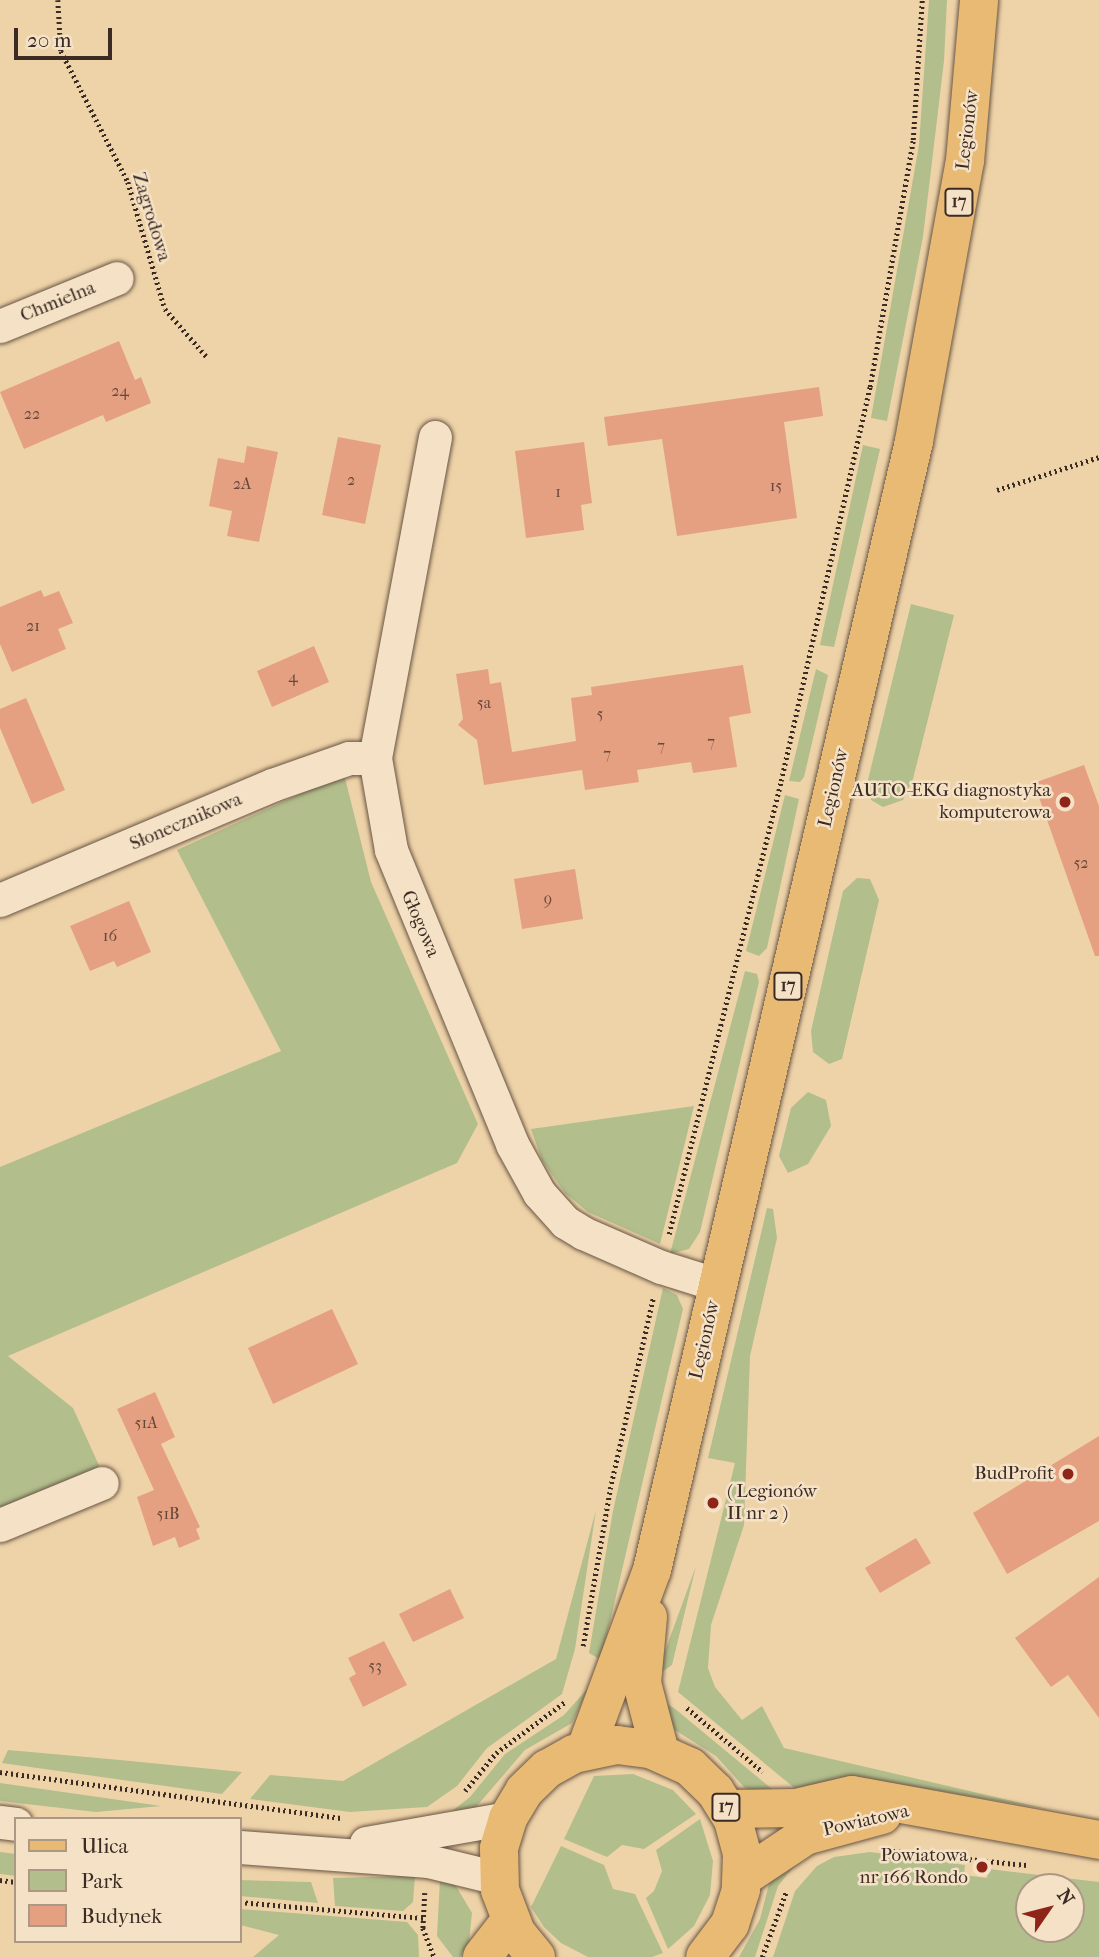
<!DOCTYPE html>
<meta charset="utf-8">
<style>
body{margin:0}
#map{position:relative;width:1099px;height:1957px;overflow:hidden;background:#efd3a8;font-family:"IM FELL French Canon",serif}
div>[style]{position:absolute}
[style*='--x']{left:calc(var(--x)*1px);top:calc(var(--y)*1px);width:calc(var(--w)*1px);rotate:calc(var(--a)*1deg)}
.green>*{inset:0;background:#b2be8c}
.building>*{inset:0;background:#e5a081}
.path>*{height:4.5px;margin-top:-2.25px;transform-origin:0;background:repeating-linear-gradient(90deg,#3b2b24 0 2px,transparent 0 5.5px)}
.roads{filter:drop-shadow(0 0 2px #685545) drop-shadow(0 0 2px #685545)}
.minor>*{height:33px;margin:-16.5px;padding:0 16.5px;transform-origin:16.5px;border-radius:16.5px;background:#f5e2c6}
.major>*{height:38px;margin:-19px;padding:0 19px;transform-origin:19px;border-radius:19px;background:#e8ba74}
.highway>*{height:38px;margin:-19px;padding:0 19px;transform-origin:19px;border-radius:19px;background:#e8ba74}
.dots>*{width:19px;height:19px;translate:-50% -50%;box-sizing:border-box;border:4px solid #f5e2c6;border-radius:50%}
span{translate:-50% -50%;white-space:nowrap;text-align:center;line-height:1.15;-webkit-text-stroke:5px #f5e2c6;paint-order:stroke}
.number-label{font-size:16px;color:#66483b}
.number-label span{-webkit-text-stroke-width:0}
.shield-label span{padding:2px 5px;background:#f5e2c6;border:2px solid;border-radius:5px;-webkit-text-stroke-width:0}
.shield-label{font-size:18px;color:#3b2b24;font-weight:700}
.street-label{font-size:19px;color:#3b2b24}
.poi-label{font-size:19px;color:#3b2b24}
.right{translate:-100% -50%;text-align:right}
.left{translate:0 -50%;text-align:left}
.legend{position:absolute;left:14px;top:1817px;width:228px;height:126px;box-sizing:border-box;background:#f5e2c6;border:2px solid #ab9985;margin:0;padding:9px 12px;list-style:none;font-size:21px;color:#3b2b24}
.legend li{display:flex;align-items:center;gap:14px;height:35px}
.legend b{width:35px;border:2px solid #ab9985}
.north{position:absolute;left:1015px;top:1873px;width:70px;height:70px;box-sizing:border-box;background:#f5e2c6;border:2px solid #ab9985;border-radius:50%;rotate:55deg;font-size:19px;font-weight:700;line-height:28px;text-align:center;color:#3b2b24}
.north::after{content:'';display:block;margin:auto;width:24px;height:32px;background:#8f2418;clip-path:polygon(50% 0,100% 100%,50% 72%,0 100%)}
.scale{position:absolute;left:14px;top:28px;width:98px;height:32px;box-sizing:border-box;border:4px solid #3b2b24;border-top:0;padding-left:9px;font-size:21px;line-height:24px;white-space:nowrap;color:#3b2b24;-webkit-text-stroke:5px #f5e2c6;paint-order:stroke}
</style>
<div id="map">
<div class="green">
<i style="clip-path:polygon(929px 0,947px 0,944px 61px,923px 237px,887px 421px,871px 418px,919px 145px)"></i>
<i style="clip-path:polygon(863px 445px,880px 449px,834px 647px,820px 645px)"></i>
<i style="clip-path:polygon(911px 604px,954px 615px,913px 779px,903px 800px,883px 807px,871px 800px,867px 784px)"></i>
<i style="clip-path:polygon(816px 669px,828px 675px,804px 777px,800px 782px,789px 781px)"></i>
<i style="clip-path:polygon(344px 774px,371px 882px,478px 1124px,457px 1163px,8px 1356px,73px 1408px,111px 1492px,0 1536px,0 1167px,281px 1051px,177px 850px)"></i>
<i style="clip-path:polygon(785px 795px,799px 799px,767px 948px,759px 956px,746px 951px)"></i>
<i style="clip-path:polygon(857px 878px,870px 879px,879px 900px,842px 1059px,829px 1064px,813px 1052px,811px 1031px,843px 891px)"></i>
<i style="clip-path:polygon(745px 971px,757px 974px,759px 982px,700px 1232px,689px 1249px,670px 1254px)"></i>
<i style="clip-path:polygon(808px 1092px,826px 1100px,831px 1126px,808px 1164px,788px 1173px,779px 1156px,791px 1108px)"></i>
<i style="clip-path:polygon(694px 1106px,660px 1244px,588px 1212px,565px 1193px,542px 1160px,531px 1129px)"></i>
<i style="clip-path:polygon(767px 1208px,773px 1209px,777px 1238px,750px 1356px,744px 1525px,711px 1625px,708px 1668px,715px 1687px,742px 1720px,762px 1706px,784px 1748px,1052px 1810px,891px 1783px,803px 1795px,678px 1692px,735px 1463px,708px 1458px)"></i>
<i style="clip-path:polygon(663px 1288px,677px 1295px,683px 1309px,601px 1660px,589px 1653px,613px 1511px)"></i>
<i style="clip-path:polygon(596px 1510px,575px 1649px,562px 1694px,487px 1748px,457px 1786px,427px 1807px,350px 1812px,250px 1799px,270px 1775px,343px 1781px,556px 1659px)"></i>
<i style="clip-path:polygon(696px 1566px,672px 1665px,660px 1673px,660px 1665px)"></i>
<i style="clip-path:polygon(589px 1687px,572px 1723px,525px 1750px,476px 1807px,442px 1819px,470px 1797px,505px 1754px,564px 1715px)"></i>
<i style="clip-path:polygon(656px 1698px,674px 1708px,778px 1794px,752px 1793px,744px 1787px,716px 1756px,675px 1730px)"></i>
<i style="clip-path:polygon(8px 1750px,120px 1760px,242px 1772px,222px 1794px,2px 1763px)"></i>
<i style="clip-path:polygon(633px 1774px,673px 1790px,696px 1814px,644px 1849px,622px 1845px,607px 1857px,564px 1839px,594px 1776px)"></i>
<i style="clip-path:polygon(0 1783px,161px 1806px,96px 1812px,0 1801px)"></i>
<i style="clip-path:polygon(700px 1819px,713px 1861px,710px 1895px,694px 1926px,668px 1949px,646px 1898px,654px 1891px,662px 1871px,656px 1850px)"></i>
<i style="clip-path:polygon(561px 1846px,604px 1865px,613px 1889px,635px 1894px,663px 1953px,652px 1957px,588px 1957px,561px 1943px,544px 1927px,531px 1907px)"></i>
<i style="clip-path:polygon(0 1852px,16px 1854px,16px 1876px,0 1874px)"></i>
<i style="clip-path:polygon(evenodd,870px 1852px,965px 1865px,964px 1875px,987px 1878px,989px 1869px,1099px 1882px,1099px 1957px,773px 1957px,795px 1891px,817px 1866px,834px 1857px,870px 1852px,1071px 1887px,1071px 1929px,1029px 1929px,1029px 1887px,1071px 1887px)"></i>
<i style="clip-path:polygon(795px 1865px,778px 1886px,755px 1957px,739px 1957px,760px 1919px,771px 1876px)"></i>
<i style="clip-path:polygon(415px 1876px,413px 1902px,403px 1911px,335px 1906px,333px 1878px)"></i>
<i style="clip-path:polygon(440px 1879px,456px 1886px,472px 1913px,469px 1942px,460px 1957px,453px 1957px,437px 1936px)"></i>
<i style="clip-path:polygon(240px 1880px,311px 1882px,318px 1903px,240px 1896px)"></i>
<i style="clip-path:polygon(240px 1909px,407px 1922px,418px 1935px,419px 1957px,253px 1957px,279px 1935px,240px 1925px)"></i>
</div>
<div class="building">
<i style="clip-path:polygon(119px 341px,135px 380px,141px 377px,151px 403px,106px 422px,103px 415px,24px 449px,0 392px)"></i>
<i style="clip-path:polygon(819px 387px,823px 416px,784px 422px,797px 518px,677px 536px,662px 439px,608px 446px,604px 417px)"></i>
<i style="clip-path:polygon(338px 437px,381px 445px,365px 524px,322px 515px)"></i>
<i style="clip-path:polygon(584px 442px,592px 503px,581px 505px,584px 530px,526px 538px,515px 451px)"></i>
<i style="clip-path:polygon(247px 446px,278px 452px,259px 542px,227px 536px,232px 511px,209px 506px,218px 458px,244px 463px)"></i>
<i style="clip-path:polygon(41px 590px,44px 597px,59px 591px,73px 623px,58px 629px,66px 649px,12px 672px,0 644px,0 607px)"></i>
<i style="clip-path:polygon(314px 646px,329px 682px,272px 707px,257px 671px)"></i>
<i style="clip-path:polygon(743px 665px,751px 713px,729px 717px,737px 767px,693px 773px,691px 762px,637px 770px,639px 782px,585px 790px,582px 770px,484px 785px,477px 740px,458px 725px,463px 719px,456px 674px,488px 669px,490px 684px,501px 682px,512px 752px,576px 741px,571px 698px,592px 695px,591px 687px)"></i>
<i style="clip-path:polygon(26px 698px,65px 790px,32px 804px,0 728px,0 709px)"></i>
<i style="clip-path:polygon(1084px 765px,1099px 806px,1099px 956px,1095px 956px,1034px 783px)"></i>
<i style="clip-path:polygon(575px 869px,583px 919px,522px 929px,514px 879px)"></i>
<i style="clip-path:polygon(129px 901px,151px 952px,117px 967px,114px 961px,90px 971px,70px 926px)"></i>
<i style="clip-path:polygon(332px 1309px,358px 1364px,273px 1404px,248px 1348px)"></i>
<i style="clip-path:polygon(155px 1392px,175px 1437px,161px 1444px,200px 1527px,196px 1529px,200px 1539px,179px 1548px,175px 1537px,153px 1546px,137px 1497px,154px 1490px,117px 1409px)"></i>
<i style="clip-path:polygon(1099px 1436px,1099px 1521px,1007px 1574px,973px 1513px)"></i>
<i style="clip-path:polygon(916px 1538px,931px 1563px,880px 1593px,865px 1568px)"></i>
<i style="clip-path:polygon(1099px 1577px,1099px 1718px,1068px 1675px,1051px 1687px,1015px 1638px)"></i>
<i style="clip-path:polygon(450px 1589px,464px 1618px,413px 1642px,399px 1614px)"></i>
<i style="clip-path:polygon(384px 1641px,407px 1685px,363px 1707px,349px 1678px,356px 1674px,348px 1658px)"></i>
</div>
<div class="path">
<i style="--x:58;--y:0;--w:51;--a:86.6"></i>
<i style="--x:61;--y:51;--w:147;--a:62.9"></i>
<i style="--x:128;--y:182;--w:132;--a:73.8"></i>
<i style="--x:165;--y:309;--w:64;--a:48.8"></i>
<i style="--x:997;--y:490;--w:107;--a:-17.9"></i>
<i style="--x:669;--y:1234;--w:467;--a:-76.1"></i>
<i style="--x:781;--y:781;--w:404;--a:-77.3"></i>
<i style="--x:870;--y:387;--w:251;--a:-80.1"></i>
<i style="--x:913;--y:140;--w:140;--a:-86.3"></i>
<i style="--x:583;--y:1646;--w:159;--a:-80.2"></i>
<i style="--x:610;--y:1489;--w:196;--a:-77.3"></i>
<i style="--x:687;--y:1708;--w:99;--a:40.1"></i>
<i style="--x:0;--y:1772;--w:344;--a:7.7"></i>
<i style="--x:465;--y:1791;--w:49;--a:-50.8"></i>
<i style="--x:496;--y:1753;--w:86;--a:-36.5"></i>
<i style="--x:893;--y:1851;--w:135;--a:6"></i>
<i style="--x:0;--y:1880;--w:16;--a:7"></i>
<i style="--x:425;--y:1893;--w:35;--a:93"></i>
<i style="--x:423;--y:1928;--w:31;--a:69"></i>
<i style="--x:240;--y:1902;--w:185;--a:5"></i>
<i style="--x:762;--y:1957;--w:69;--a:-69.7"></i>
</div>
<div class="roads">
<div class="minor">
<i style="--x:0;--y:326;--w:126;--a:-22.3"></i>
<i style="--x:435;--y:437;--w:327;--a:100.6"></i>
<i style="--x:375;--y:758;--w:93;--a:80.1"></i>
<i style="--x:391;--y:850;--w:318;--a:67.6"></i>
<i style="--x:512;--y:1144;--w:56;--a:61.1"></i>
<i style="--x:539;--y:1193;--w:39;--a:48"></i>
<i style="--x:565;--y:1222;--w:21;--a:31"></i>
<i style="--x:583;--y:1233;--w:85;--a:23.6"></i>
<i style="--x:661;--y:1267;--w:60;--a:17.5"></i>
<i style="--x:0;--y:900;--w:295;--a:-22.9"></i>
<i style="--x:272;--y:785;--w:82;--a:-19.3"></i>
<i style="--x:349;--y:758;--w:26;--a:0"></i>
<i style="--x:0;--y:1525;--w:110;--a:-22.4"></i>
<i style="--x:0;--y:1822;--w:16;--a:7"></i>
<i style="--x:366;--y:1843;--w:144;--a:-10"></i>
<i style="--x:240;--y:1847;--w:189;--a:4.3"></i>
<i style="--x:428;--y:1861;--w:72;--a:13.7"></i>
</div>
<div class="major">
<i style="--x:728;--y:1809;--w:68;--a:-0.8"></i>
<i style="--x:796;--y:1808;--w:57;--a:-13.1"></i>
<i style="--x:852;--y:1795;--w:251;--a:10.3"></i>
<i style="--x:742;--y:1878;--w:76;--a:-33.7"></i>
<i style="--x:805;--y:1836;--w:80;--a:-15.3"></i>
</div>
<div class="highway">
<i style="--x:648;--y:1617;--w:66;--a:95.2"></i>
<i style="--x:642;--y:1683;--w:71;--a:75.4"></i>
<i style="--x:585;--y:1751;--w:193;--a:-69.7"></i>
<i style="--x:652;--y:1570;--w:1159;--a:-76.93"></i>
<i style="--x:914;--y:441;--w:285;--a:-79.7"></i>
<i style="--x:965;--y:161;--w:162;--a:-85"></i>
<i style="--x:482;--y:1957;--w:46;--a:-52.1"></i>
<i style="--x:536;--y:1957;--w:32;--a:-129"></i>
<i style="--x:516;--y:1932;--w:45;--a:-110.9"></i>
<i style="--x:500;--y:1890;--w:42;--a:-91.4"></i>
<i style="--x:499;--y:1848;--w:31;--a:-73"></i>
<i style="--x:508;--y:1818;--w:31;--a:-59"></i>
<i style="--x:524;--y:1791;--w:32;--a:-44"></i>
<i style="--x:547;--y:1769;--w:31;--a:-29"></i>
<i style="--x:574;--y:1754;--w:44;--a:-11.8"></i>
<i style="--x:617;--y:1745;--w:33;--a:7"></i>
<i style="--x:650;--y:1749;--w:44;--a:24.2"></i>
<i style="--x:690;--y:1767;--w:35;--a:44"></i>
<i style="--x:715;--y:1791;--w:34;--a:58"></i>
<i style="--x:733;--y:1820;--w:35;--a:75"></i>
<i style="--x:742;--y:1854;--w:36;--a:92"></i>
<i style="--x:741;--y:1890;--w:36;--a:108"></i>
<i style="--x:730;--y:1924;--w:41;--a:127.1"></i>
</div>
</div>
<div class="dots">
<i style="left:1065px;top:802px;background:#8f2418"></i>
<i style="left:1068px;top:1474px;background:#8f2418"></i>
<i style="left:713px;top:1503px;background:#8f2418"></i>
<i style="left:982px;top:1867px;background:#8f2418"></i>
</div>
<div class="number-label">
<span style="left:120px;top:391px">24</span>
<span style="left:32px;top:414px">22</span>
<span style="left:351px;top:480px">2</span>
<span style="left:242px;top:484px">2A</span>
<span style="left:776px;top:486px">15</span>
<span style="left:558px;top:492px">1</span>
<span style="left:33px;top:626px">21</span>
<span style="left:293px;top:677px">4</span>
<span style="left:484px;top:703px">5a</span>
<span style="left:600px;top:714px">5</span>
<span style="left:711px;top:742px">7</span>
<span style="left:661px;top:746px">7</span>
<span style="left:607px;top:754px">7</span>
<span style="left:1081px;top:863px">52</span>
<span style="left:548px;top:899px">9</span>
<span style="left:110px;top:936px">16</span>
<span style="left:146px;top:1423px">51A</span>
<span style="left:168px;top:1514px">51B</span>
<span style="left:375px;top:1666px">53</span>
</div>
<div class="shield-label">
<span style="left:959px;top:202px">17</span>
<span style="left:788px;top:986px">17</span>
<span style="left:726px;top:1807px">17</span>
</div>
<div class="street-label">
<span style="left:968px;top:130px;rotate:-83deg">Legionów</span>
<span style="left:151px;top:217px;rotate:73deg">Zagrodowa</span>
<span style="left:58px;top:302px;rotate:-22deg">Chmielna</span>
<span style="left:834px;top:788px;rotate:-77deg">Legionów</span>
<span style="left:186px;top:822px;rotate:-23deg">Słonecznikowa</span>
<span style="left:420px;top:924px;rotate:67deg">Głogowa</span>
<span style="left:705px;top:1340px;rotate:-77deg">Legionów</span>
<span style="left:866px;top:1821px;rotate:-13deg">Powiatowa</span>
</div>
<div class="poi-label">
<span class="right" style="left:1051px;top:802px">AUTO-EKG diagnostyka<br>komputerowa</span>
<span class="right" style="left:1054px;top:1474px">BudProfit</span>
<span class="left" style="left:727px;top:1503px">( Legionów<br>II nr 2 )</span>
<span class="right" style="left:968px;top:1867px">Powiatowa<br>nr 166 Rondo</span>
</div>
<ul class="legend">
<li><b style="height:9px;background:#e8ba74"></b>Ulica</li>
<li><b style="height:19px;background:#b2be8c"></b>Park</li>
<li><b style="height:19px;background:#e5a081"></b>Budynek</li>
</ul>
<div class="north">N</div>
<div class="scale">20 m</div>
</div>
